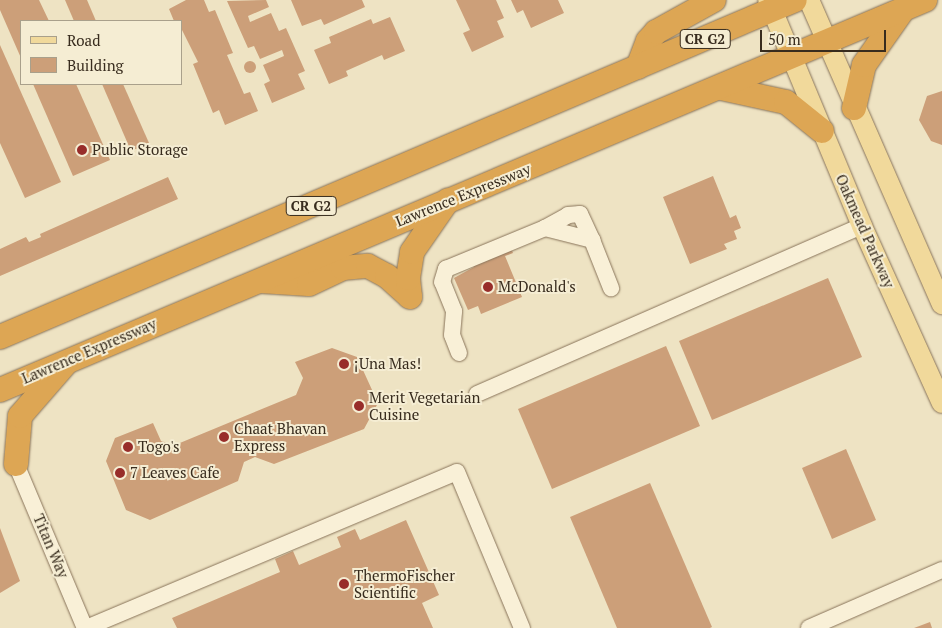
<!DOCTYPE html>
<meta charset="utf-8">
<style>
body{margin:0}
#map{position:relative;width:942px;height:628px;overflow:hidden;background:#eee3c3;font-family:"PT Serif",serif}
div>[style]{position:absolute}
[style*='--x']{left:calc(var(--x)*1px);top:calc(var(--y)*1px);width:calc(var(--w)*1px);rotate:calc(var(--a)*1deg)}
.building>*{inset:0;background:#cc9f79}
.round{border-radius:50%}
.roads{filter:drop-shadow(0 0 1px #89745a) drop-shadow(0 0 1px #89745a)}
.minor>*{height:16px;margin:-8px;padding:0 8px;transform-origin:8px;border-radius:8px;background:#f9f0d7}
.major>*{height:20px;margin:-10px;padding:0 10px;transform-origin:10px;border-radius:10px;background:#f1d99b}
.highway>*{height:24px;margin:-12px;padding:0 12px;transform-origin:12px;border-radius:12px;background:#dda654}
.dots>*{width:14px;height:14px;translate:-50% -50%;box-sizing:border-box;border:2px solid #f5edd3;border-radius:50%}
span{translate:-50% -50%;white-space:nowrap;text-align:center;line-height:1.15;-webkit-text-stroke:4px #f5edd3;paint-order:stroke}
.shield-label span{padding:1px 4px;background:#f5edd3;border:1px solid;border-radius:4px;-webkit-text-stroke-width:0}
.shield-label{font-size:14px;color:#382c1e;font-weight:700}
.poi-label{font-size:15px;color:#382c1e}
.left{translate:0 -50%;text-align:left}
.street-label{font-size:15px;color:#382c1e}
.legend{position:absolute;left:20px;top:20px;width:162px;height:65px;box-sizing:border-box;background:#f5edd3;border:1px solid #a9a08b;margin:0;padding:6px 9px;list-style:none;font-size:15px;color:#382c1e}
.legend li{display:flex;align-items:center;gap:10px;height:25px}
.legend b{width:25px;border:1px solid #a9a08b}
.scale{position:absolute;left:760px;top:30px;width:126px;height:22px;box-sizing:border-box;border:2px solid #382c1e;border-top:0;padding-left:6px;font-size:15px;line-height:18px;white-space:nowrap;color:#382c1e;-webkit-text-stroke:4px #f5edd3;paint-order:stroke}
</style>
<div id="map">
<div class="building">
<i style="clip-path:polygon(0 0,39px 0,49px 21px,21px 21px,21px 58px,0 10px)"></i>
<i style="clip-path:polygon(65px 0,87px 0,96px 21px,74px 21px)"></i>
<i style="clip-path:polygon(186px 0,204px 0,209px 12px,215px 10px,233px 53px,227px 55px,244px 94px,250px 92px,258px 111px,225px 125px,219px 110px,213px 113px,193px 64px,198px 62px,181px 28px,181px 21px,174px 21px,169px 9px)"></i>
<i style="clip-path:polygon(266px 0,269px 7px,248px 16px,250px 22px,271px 13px,279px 31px,286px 28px,305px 71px,298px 74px,305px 89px,272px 103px,264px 84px,270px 81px,263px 65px,284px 56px,282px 50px,260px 59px,254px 46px,248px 48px,227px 1px)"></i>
<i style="clip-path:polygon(291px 0,362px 0,365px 7px,324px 25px,321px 19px,302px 26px)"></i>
<i style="clip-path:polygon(456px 0,496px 0,504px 18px,497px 21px,504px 37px,472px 52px,463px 33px,470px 30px)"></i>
<i style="clip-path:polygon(511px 0,558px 0,564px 13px,531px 28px,523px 10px,517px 13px)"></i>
<i style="clip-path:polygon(390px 17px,405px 51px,384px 60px,382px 55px,346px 71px,348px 76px,329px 84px,314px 50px,331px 43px,329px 37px,371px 19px,373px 24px)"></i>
<i style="clip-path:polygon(0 45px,61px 182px,25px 198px,0 143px)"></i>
<i class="round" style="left:244px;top:61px;width:12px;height:12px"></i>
<i style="clip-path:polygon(33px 84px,76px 84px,110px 160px,73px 176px)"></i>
<i style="clip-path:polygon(102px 84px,123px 84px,149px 143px,131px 151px)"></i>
<i style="clip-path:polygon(942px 91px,942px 145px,931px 141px,919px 120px,927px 96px)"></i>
<i style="clip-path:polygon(713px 176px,730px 218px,736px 215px,741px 228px,734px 231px,737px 239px,724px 244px,727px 249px,690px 264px,663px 197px)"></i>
<i style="clip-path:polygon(168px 177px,178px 199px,0 276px,0 249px,26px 237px,29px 242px,41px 237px,40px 234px)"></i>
<i style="clip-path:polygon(510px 246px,513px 253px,505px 256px,522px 297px,481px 314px,478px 306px,468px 310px,454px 278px,474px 267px,472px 263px)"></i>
<i style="clip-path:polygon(828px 278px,862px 357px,712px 420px,679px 341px)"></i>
<i style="clip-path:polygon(666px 346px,700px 426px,552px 489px,518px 409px)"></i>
<i style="clip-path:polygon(332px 348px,357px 357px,378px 403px,364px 429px,274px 464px,255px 457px,244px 462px,238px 481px,150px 520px,126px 510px,106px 461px,115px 438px,153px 423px,161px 441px,175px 445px,296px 395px,303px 378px,295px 362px)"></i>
<i style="clip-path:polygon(846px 449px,876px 520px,832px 539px,802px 468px)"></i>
<i style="clip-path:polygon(650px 483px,712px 627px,710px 628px,617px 628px,570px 517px)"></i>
<i style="clip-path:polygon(406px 520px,439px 595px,422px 603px,433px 628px,177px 628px,172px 618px,280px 572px,275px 559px,293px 551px,299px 565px,341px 547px,337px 537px,355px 529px,360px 540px)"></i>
<i style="clip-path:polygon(0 528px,20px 581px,0 593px)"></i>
<i style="clip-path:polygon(930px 622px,932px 628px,914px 628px)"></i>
</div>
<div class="roads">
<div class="minor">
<i style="--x:545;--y:228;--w:26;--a:-29"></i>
<i style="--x:568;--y:215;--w:12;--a:-5"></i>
<i style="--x:580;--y:214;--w:29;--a:65"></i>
<i style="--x:459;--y:353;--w:19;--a:-111"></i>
<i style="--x:452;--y:335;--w:24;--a:-85"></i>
<i style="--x:454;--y:311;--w:31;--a:-112"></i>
<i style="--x:442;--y:282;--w:14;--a:-73"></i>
<i style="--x:446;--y:269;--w:107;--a:-22.5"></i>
<i style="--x:545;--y:228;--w:49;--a:14.3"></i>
<i style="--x:592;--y:240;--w:52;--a:68.4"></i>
<i style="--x:477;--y:394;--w:420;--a:-23.6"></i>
<i style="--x:16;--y:464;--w:178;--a:67.2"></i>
<i style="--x:86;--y:628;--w:402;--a:-22.8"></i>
<i style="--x:457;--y:472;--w:169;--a:67.4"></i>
<i style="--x:809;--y:628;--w:145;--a:-23.6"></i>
</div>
<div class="major">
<i style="--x:768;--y:0;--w:245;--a:67.4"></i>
<i style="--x:862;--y:226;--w:194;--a:65.7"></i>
<i style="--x:809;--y:0;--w:332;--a:66.4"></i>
</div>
<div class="highway">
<i style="--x:638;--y:67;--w:28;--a:-69"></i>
<i style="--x:648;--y:41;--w:12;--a:-48"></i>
<i style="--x:656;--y:32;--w:66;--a:-28.9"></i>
<i style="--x:721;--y:88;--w:66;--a:12.2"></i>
<i style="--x:786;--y:102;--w:46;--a:38.9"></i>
<i style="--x:854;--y:108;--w:44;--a:-76.9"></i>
<i style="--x:864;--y:65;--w:66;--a:-54.9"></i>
<i style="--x:261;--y:281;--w:48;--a:3.6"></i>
<i style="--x:309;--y:284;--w:38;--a:-25"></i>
<i style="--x:343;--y:268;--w:25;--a:-5"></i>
<i style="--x:368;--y:266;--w:21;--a:28"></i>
<i style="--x:387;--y:276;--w:31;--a:42"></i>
<i style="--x:410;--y:297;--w:19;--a:-96"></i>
<i style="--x:408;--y:278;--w:26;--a:-81"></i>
<i style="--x:412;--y:252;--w:63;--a:-55.3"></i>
<i style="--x:0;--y:337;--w:863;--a:-22.97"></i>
<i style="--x:0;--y:390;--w:1004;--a:-22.86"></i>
<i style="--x:16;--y:464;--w:48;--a:-85.2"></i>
<i style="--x:20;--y:416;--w:69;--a:-49.1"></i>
</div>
</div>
<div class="dots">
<i style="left:82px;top:150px;background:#982d2a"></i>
<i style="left:488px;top:287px;background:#982d2a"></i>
<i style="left:344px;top:364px;background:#982d2a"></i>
<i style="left:359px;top:406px;background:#982d2a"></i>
<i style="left:224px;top:437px;background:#982d2a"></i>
<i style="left:128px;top:447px;background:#982d2a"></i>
<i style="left:120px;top:473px;background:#982d2a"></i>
<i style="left:344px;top:584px;background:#982d2a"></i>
</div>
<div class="shield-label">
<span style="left:705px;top:39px">CR G2</span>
<span style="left:311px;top:206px">CR G2</span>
</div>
<div class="poi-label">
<span class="left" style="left:92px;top:150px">Public Storage</span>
<span class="left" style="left:498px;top:287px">McDonald's</span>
<span class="left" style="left:354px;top:364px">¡Una Mas!</span>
<span class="left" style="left:369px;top:406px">Merit Vegetarian<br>Cuisine</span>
<span class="left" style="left:234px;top:437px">Chaat Bhavan<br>Express</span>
<span class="left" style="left:138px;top:447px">Togo's</span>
<span class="left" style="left:130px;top:473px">7 Leaves Cafe</span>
<span class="left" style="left:354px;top:584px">ThermoFischer<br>Scientific</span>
</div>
<div class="street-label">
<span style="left:463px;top:195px;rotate:-22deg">Lawrence Expressway</span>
<span style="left:865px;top:231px;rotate:66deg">Oakmead Parkway</span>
<span style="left:89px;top:351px;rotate:-23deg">Lawrence Expressway</span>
<span style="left:51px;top:546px;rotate:67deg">Titan Way</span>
</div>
<ul class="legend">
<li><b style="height:6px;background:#f1d99b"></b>Road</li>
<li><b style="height:14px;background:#cc9f79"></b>Building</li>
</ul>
<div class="scale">50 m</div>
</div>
